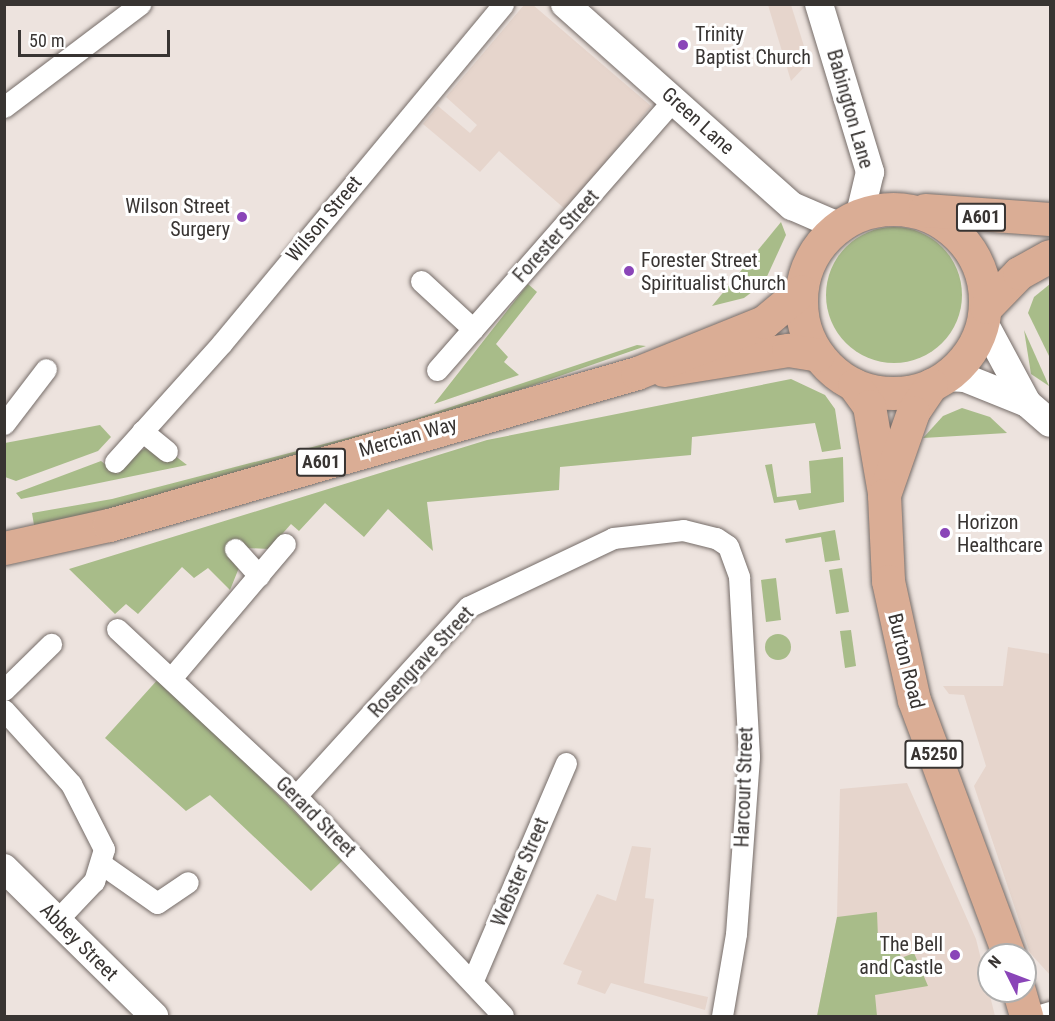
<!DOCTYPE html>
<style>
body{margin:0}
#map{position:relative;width:1055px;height:1021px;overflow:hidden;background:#ede3de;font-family:"Roboto Condensed",sans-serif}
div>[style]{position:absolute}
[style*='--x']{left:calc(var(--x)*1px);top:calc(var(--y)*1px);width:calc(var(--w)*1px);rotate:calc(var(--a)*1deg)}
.built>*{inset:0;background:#e6d5cc}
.green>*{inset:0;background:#a8bc89}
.round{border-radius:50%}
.roads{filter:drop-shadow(0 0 2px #756c68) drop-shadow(0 0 2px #756c68)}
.street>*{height:21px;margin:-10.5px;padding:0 10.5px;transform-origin:10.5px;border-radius:10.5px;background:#fff}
.secondary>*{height:28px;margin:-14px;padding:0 14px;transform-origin:14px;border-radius:14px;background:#fff}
.primary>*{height:33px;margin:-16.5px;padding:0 16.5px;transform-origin:16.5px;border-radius:16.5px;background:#daad95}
.primary>.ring{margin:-16.5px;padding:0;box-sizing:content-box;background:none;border:33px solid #daad95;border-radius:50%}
.dots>*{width:16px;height:16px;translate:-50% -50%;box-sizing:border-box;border:3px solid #fff;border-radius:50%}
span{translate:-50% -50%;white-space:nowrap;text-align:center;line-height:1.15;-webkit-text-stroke:6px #fff;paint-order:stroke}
.shield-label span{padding:2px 4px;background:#fff;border:2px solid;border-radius:4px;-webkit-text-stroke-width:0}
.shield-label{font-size:18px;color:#383432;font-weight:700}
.poi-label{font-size:20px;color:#383432}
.left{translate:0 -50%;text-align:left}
.right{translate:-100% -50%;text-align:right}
.street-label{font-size:20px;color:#383432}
.frame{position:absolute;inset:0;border:6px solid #383432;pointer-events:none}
.north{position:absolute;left:977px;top:943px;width:60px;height:60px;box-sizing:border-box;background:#fff;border:2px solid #afaead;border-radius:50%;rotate:312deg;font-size:16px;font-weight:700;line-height:24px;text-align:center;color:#383432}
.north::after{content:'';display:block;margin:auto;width:21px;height:27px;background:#8a45b8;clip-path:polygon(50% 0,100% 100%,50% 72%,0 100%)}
.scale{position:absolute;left:18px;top:30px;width:152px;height:27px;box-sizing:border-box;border:3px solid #383432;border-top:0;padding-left:8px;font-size:18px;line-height:21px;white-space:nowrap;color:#383432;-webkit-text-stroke:4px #fff;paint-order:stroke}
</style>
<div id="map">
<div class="built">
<i style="clip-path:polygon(524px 5px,533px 5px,651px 106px,566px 210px,499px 151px,480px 172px,423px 124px,438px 106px,470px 133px,477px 125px,446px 97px)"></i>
<i style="clip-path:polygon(768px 5px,791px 5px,809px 62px,791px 81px)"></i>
<i style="clip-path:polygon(1008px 647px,1050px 654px,1050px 975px,1030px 953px,974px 786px,986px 766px,964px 695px,949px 694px,943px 686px,1003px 686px)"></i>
<i style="clip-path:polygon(907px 783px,976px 939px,995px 1016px,817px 1016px,837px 917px,840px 789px)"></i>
<i style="clip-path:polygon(632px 846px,651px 848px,645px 898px,654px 899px,644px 983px,708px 997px,705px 1010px,611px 983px,605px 994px,594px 990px,577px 984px,582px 971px,563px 964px,597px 894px,616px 901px)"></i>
</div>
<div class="green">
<i style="clip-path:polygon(781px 222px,786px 235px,764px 283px,744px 298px,712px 306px)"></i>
<i class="round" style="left:826px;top:227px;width:136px;height:136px"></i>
<i style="clip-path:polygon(528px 284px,537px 292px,496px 344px,508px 357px,504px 362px,519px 375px,434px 404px)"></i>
<i style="clip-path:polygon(1050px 284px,1050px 358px,1028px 313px,1034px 297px)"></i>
<i style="clip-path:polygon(1024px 330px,1049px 386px,1031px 374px)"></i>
<i style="clip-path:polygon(637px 345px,646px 346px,456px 412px,127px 507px,34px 525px,32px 513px,112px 499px,397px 425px)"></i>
<i style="clip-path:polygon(791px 379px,825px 395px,835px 409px,841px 449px,822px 452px,815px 423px,692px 437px,691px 455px,560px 467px,559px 490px,427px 502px,433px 551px,388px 509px,364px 537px,325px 503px,299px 531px,291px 524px,269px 549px,247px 548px,230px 590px,208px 568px,194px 578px,182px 567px,138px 614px,126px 604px,115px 614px,69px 569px,487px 440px)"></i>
<i style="clip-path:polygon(962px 408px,990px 417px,1007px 433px,923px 438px,943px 416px)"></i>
<i style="clip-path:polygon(100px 425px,111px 437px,98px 451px,16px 481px,5px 477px,5px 443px)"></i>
<i style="clip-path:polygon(147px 448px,168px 461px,174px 455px,187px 465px,21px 499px,16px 493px,101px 461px,118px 474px,134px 453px)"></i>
<i style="clip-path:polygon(843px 457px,844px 502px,799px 510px,796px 500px,774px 503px,765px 465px,772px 464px,777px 497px,811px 493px,809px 461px)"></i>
<i style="clip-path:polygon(835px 530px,840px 560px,825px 562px,821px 537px,786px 543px,785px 539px)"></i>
<i style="clip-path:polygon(842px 568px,849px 612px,836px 614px,829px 570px)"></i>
<i style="clip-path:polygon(776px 578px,781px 620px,766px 622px,761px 580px)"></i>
<i style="clip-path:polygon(851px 630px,856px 666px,845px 668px,840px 631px)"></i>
<i class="round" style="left:765px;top:634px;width:26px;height:26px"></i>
<i style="clip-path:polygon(160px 677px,343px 860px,311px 891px,210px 795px,186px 811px,105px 738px)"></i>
<i style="clip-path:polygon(877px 912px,878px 938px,896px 939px,901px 958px,914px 953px,928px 986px,875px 995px,877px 1016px,817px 1016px,837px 917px)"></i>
</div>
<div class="roads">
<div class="street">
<i style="--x:4;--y:107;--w:171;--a:-37.1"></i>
<i style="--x:421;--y:281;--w:71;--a:42.7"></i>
<i style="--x:437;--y:370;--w:360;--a:-48.8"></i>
<i style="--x:4;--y:424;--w:69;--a:-52.6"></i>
<i style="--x:142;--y:431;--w:32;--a:39"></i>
<i style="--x:115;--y:462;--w:160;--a:-48"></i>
<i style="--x:222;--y:343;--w:440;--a:-50.3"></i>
<i style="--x:235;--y:549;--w:36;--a:48"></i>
<i style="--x:117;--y:629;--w:245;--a:43"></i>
<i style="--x:296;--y:796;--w:302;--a:46.7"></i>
<i style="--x:173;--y:676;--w:173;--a:-49.7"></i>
<i style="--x:4;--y:690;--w:66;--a:-44.4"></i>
<i style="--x:4;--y:710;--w:100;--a:47.8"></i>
<i style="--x:71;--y:784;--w:73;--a:63.1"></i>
<i style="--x:104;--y:849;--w:34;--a:107"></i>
<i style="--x:94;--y:881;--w:54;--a:133.5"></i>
<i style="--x:296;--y:796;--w:256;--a:-47.7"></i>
<i style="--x:468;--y:607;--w:161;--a:-25.4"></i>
<i style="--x:613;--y:538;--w:70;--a:-6.5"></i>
<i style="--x:683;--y:530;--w:34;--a:14"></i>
<i style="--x:716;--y:538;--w:14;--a:34"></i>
<i style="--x:728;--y:546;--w:33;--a:70"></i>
<i style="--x:739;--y:577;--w:180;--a:86.8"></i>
<i style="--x:749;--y:757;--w:177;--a:94.2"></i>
<i style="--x:736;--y:934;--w:83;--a:99.7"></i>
<i style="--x:103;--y:865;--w:66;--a:35.1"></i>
<i style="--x:157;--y:903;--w:37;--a:-34"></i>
<i style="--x:473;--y:980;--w:236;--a:-66.8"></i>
<i style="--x:1037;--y:1016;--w:14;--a:-17"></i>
</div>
<div class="secondary">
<i style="--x:565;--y:4;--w:304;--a:41.7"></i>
<i style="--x:792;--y:206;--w:50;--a:23.5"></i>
<i style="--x:819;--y:4;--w:176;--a:73.1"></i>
<i style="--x:870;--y:172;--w:43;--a:103.4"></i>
<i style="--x:984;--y:323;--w:91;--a:61.7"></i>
<i style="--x:1027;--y:403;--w:30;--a:41"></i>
<i style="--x:946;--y:377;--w:19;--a:3"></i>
<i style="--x:965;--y:378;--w:67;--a:22"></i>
<i style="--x:4;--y:868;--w:211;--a:44.6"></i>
</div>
<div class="primary">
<i class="ring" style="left:801px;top:209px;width:151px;height:151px"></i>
<i style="--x:925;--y:210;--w:125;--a:4.1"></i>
<i style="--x:986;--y:307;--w:47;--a:-45.9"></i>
<i style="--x:1019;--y:273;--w:35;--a:-29"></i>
<i style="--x:664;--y:370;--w:126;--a:-9.2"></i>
<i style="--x:788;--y:350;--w:30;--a:9"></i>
<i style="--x:854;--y:385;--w:26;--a:54"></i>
<i style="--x:869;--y:406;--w:88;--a:80.2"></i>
<i style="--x:931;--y:385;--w:32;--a:124"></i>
<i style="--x:913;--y:412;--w:88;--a:109.3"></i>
<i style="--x:884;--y:495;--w:86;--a:87.3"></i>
<i style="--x:888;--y:581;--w:122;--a:77.7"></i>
<i style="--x:914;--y:700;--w:272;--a:69.6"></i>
<i style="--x:4;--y:548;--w:107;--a:-12.4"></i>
<i style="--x:109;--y:525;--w:549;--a:-16.06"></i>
<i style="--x:637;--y:373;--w:137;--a:-21.9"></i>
<i style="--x:764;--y:322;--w:48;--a:-40"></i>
<i style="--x:1019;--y:991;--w:26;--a:74"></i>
</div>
</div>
<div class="dots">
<i style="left:683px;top:45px;background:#8a45b8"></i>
<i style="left:242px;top:217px;background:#8a45b8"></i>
<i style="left:629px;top:271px;background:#8a45b8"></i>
<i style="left:945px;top:533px;background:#8a45b8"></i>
<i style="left:955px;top:955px;background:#8a45b8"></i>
</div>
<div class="shield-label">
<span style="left:981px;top:217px">A601</span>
<span style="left:321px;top:462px">A601</span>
<span style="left:934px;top:754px">A5250</span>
</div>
<div class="poi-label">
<span class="left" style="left:695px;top:46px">Trinity<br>Baptist Church</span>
<span class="right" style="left:230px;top:218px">Wilson Street<br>Surgery</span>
<span class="left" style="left:641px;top:272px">Forester Street<br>Spiritualist Church</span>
<span class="left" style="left:957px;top:534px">Horizon<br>Healthcare</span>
<span class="right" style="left:943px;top:956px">The Bell<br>and Castle</span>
</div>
<div class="street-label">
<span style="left:850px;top:109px;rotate:74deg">Babington Lane</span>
<span style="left:698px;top:121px;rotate:42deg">Green Lane</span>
<span style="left:324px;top:219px;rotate:-50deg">Wilson Street</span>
<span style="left:556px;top:236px;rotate:-48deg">Forester Street</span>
<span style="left:408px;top:437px;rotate:-16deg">Mercian Way</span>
<span style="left:906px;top:661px;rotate:76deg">Burton Road</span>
<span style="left:421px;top:662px;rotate:-47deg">Rosengrave Street</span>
<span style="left:744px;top:787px;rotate:-88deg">Harcourt Street</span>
<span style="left:316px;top:817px;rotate:45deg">Gerard Street</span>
<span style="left:520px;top:872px;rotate:-67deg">Webster Street</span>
<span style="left:79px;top:942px;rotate:45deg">Abbey Street</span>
</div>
<div class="frame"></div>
<div class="north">N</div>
<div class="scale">50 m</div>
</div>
